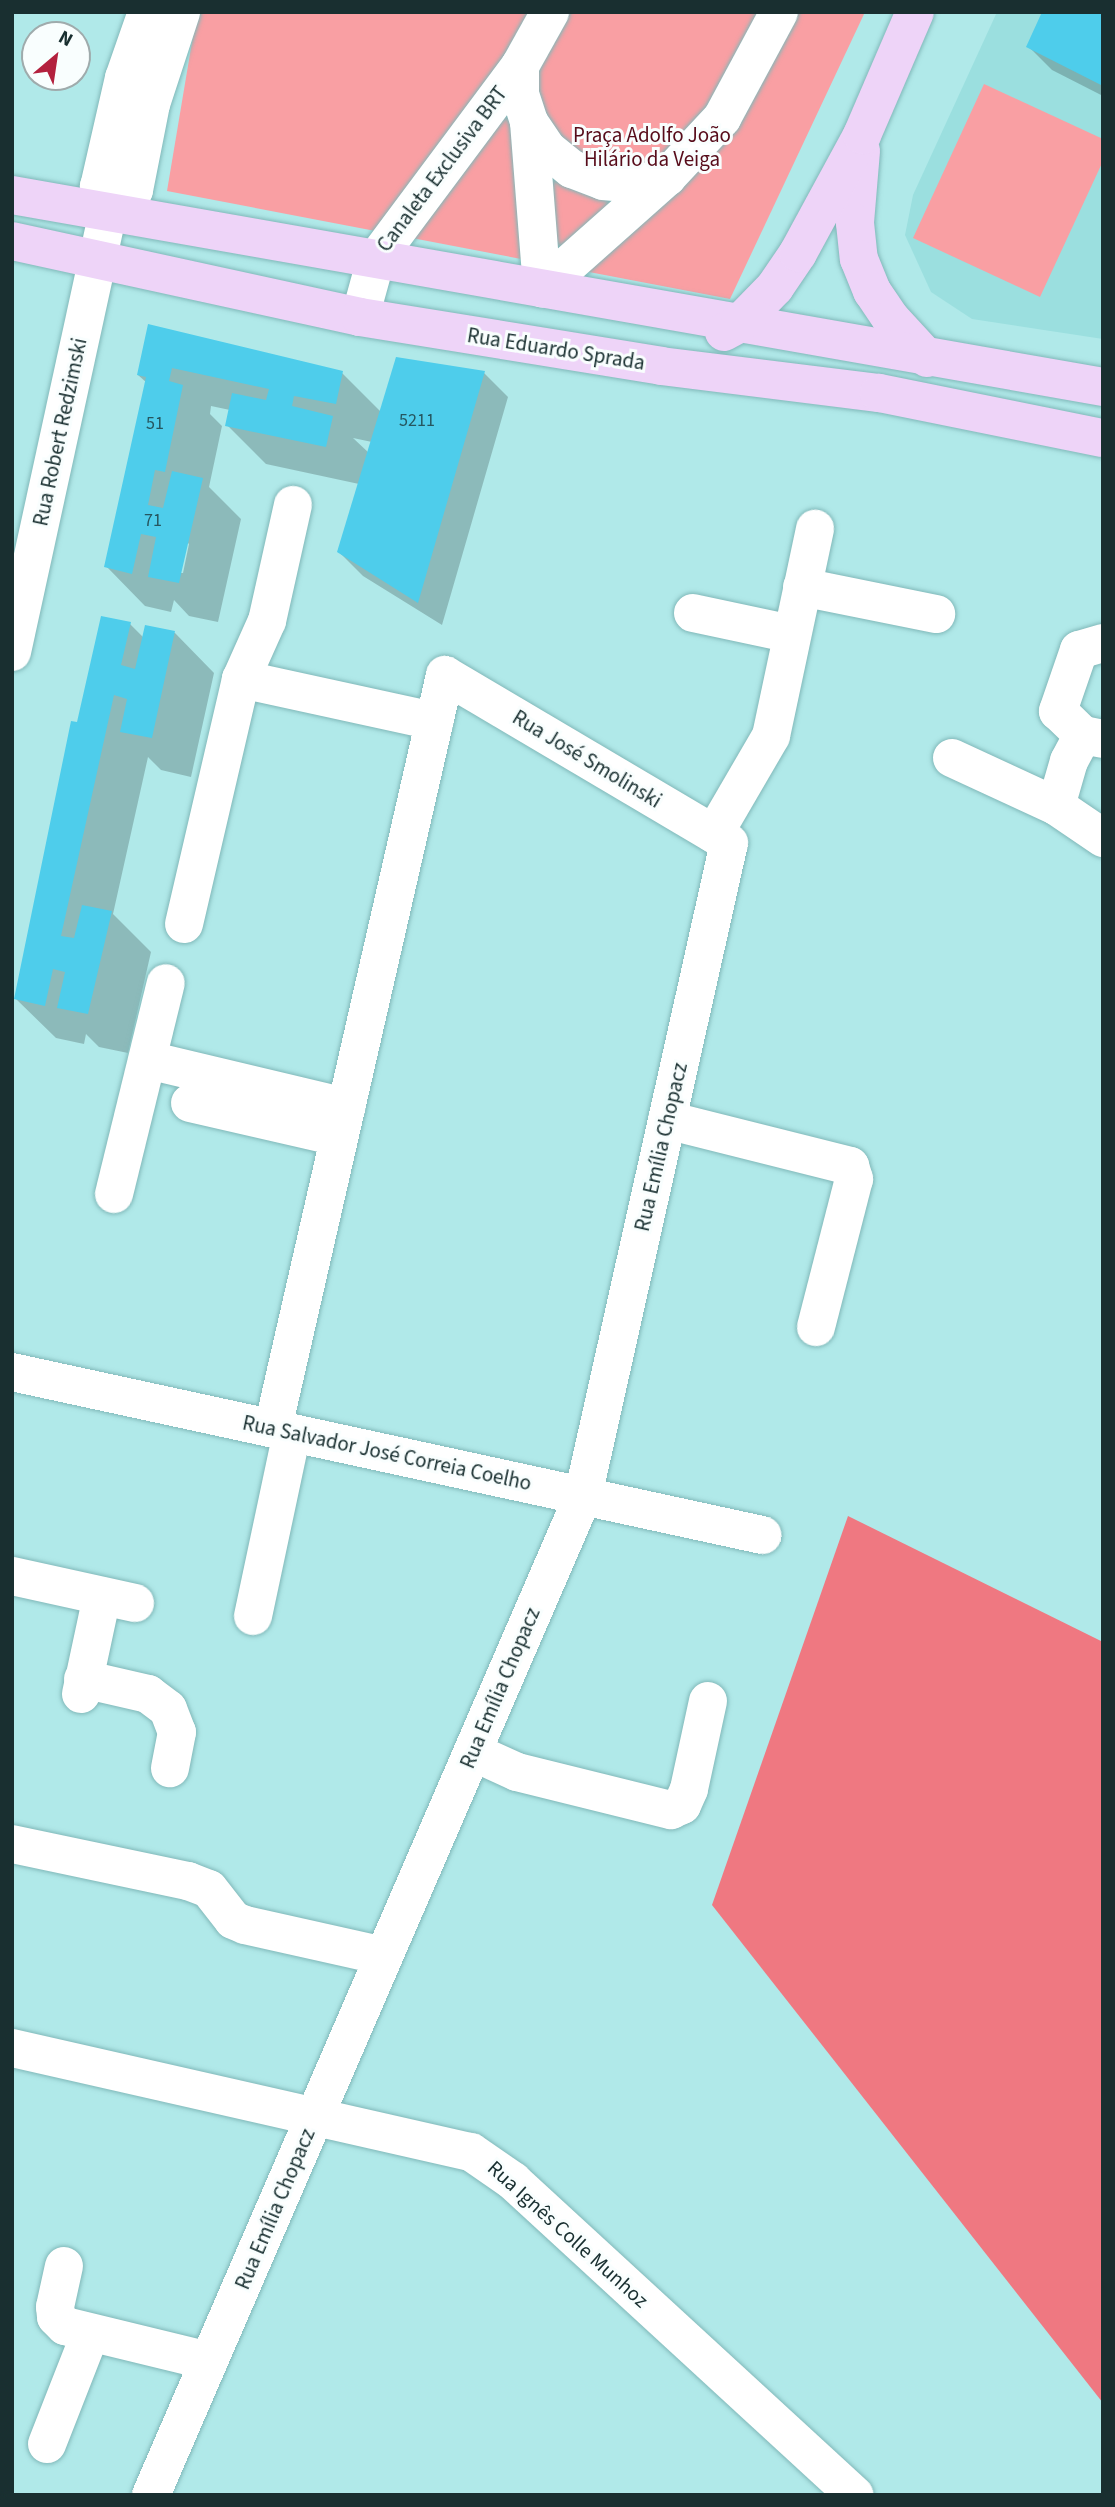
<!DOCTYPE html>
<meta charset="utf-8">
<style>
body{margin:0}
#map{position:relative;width:1115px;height:2507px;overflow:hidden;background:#b0e9e9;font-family:"Source Sans 3",sans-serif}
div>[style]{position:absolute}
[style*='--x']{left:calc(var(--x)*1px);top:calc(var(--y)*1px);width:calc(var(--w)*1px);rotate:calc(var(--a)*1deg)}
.built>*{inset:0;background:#9bdfdf}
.green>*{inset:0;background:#f99fa3}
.forest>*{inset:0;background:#ef7881}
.shadow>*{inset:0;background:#0003}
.building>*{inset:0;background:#4ecdeb}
.roads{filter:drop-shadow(0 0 2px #81b8b9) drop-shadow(0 0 2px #81b8b9)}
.minor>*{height:38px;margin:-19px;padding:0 19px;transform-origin:19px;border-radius:19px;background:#fff}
.major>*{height:38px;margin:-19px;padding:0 19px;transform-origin:19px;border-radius:19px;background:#eed4f8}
span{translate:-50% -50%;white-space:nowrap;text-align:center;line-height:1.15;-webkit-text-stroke:6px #f9fefe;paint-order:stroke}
.number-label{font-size:18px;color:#26565f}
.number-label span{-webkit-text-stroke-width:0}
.park-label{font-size:21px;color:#570c1a}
.street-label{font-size:21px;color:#192f30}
.frame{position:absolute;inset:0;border:14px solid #192f30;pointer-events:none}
.north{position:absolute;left:21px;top:21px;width:70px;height:70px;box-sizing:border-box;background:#f9fefe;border:2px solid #9fabac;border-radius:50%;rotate:29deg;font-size:19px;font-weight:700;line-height:28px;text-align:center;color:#192f30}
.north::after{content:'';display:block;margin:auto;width:24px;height:32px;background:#b3213e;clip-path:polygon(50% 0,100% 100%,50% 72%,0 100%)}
</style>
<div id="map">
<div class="built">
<i style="clip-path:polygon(997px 12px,1103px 12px,1103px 339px,972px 319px,931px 292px,905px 235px,913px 195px)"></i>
</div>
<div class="green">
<i style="clip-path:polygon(197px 12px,865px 12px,730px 299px,167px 191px)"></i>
<i style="clip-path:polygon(984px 84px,1103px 139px,1103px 161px,1040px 297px,913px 238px)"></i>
</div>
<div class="forest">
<i style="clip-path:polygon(848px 1516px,1103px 1642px,1103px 2403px,712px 1905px)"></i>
</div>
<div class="shadow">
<i style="clip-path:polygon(1103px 12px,1103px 96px,1052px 70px,1028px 46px)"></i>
<i style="clip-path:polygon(evenodd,149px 327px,342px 373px,381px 412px,484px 373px,508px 397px,442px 625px,363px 576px,339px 552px,359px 484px,266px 464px,227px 425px,230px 410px,211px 406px,210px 414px,222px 426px,209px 487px,241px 519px,218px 622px,189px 616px,174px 600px,171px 612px,145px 606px,106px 566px,147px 383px,138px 375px,149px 327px,353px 438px,372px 442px,369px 453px,353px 438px,149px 327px,186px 541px,189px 544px,183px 573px,179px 573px,186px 541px)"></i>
<i style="clip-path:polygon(130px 624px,144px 638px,147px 628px,175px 633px,214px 673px,191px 777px,161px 770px,148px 757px,113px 914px,151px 952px,128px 1053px,99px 1047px,86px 1034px,84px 1044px,56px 1038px,16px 999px,78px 724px)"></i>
</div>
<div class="building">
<i style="clip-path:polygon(1042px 12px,1103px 12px,1103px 86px,1026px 47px)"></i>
<i style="clip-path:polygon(148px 324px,343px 371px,336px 404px,294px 396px,292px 406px,333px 416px,326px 447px,225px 426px,232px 393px,266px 400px,269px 389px,172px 368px,169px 381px,183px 385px,165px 472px,155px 470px,148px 505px,163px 508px,172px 471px,203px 478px,179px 583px,148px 577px,156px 537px,141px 534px,132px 574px,104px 567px,146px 377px,137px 375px)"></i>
<i style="clip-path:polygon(396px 357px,485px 371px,418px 603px,337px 552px)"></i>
<i style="clip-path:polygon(101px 616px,131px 622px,121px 665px,135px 669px,145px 625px,175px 631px,152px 738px,120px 732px,127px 699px,114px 695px,61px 936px,74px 938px,82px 905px,112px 911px,88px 1014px,57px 1008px,65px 972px,53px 969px,45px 1006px,14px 999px,71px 721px,77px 722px)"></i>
</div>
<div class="roads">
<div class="minor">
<i style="--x:520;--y:66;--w:28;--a:90"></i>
<i style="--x:520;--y:94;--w:29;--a:72"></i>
<i style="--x:529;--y:122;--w:32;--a:56"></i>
<i style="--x:547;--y:149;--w:32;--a:39"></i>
<i style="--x:572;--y:169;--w:33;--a:21"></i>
<i style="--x:603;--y:181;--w:32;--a:5"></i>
<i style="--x:635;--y:184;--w:33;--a:-12"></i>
<i style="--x:529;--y:122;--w:167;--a:85.5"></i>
<i style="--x:108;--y:212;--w:34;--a:-40"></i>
<i style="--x:134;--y:190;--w:88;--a:-78.8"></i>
<i style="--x:151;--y:104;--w:97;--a:-71.9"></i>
<i style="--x:108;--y:212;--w:27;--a:-110"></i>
<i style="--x:99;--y:187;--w:112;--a:-77.1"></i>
<i style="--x:124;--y:78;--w:70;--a:-70.8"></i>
<i style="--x:542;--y:288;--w:167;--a:-41.6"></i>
<i style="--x:667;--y:177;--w:81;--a:-47"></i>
<i style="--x:722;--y:118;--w:120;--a:-61.7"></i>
<i style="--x:360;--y:317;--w:60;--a:-74.6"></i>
<i style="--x:376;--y:259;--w:241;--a:-53.3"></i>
<i style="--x:520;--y:66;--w:62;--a:-60.9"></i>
<i style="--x:802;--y:587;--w:137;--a:11.4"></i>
<i style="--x:693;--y:613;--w:101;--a:12"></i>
<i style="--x:1103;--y:643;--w:25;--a:164"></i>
<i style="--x:1079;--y:650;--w:65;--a:109"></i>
<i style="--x:1058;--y:711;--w:35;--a:44"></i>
<i style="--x:1083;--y:735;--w:20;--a:11"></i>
<i style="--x:12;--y:652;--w:450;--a:-77.7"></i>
<i style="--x:241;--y:679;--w:198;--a:12.3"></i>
<i style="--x:952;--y:758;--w:115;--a:24.8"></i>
<i style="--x:1056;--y:806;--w:57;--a:34.2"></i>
<i style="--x:1056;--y:806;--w:47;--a:-73.9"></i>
<i style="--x:1069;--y:761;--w:30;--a:-62"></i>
<i style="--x:714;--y:834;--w:113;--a:-59.8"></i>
<i style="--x:771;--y:736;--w:212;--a:-78"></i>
<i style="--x:184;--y:924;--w:252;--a:-76.9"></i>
<i style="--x:241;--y:679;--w:64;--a:-65.9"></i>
<i style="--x:267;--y:621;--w:119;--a:-77.4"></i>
<i style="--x:148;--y:1060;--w:204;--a:13.4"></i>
<i style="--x:190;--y:1103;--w:153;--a:12.9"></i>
<i style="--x:667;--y:1120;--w:189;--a:14.1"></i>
<i style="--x:850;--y:1166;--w:14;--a:73"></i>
<i style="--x:854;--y:1179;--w:153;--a:104.4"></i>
<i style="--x:114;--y:1194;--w:217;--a:-76.2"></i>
<i style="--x:12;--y:1372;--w:768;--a:12.26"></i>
<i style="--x:12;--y:1576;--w:126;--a:12.4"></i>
<i style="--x:253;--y:1616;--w:187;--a:-78"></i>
<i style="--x:83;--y:1679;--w:67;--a:13"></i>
<i style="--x:148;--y:1694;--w:25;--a:37"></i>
<i style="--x:168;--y:1709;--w:25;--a:69"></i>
<i style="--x:177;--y:1732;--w:37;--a:101"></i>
<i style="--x:81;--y:1694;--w:100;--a:-77.9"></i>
<i style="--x:473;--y:1752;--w:48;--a:24.4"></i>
<i style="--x:517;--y:1772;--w:159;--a:13.9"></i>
<i style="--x:671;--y:1810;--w:12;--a:-24"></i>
<i style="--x:682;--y:1805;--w:17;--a:-66"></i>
<i style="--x:689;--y:1789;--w:90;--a:-77.8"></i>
<i style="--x:12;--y:1844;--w:180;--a:11.9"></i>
<i style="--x:188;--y:1881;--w:22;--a:21"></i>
<i style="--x:209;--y:1889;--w:39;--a:52"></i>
<i style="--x:233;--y:1920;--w:13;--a:23"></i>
<i style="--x:245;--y:1925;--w:142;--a:12.6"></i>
<i style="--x:12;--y:2048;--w:471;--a:12.8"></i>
<i style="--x:471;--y:2152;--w:51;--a:34.6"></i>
<i style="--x:513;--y:2181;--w:464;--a:42.6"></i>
<i style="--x:64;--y:2266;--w:42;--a:102.4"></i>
<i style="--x:55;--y:2307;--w:10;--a:84"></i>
<i style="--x:56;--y:2317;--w:13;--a:45"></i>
<i style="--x:65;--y:2326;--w:148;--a:13.7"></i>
<i style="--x:47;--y:2444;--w:118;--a:-68.6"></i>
<i style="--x:151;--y:2495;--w:1088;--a:-66.61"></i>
<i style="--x:583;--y:1496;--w:669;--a:-77.4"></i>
<i style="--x:729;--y:843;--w:330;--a:-149.4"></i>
<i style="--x:445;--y:675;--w:772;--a:102.87"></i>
</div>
<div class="major">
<i style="--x:861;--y:151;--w:72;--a:94.8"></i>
<i style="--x:855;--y:223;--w:36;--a:84"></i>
<i style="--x:859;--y:259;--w:35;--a:68"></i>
<i style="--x:872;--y:291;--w:34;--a:56"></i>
<i style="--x:891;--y:319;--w:53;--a:47.3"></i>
<i style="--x:12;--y:195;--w:1108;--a:9.98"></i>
<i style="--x:12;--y:241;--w:356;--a:12.3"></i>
<i style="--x:360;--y:317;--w:305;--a:9.2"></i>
<i style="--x:661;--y:366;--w:220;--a:7.1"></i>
<i style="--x:879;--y:393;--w:228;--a:11.4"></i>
<i style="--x:724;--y:332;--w:18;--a:-29"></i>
<i style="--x:740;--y:323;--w:50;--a:-45.8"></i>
<i style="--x:775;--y:287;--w:41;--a:-55.9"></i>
<i style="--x:798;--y:253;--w:134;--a:-61.5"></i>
<i style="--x:862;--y:135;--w:134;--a:-66.7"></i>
</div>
</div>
<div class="number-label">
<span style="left:417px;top:421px">5211</span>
<span style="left:155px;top:424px">51</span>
<span style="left:153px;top:521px">71</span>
</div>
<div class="park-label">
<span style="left:652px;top:147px">Praça Adolfo João<br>Hilário da Veiga</span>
</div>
<div class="street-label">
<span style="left:442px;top:169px;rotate:-53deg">Canaleta Exclusiva BRT</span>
<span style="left:556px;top:349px;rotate:9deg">Rua Eduardo Sprada</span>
<span style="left:60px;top:432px;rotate:-78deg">Rua Robert Redzimski</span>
<span style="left:587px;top:759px;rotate:31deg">Rua José Smolinski</span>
<span style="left:661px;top:1147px;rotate:-77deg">Rua Emília Chopacz</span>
<span style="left:387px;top:1453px;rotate:12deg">Rua Salvador José Correia Coelho</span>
<span style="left:500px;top:1688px;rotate:-67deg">Rua Emília Chopacz</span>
<span style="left:275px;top:2209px;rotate:-67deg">Rua Emília Chopacz</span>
<span style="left:568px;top:2234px;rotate:42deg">Rua Ignês Colle Munhoz</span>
</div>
<div class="frame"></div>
<div class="north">N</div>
</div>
